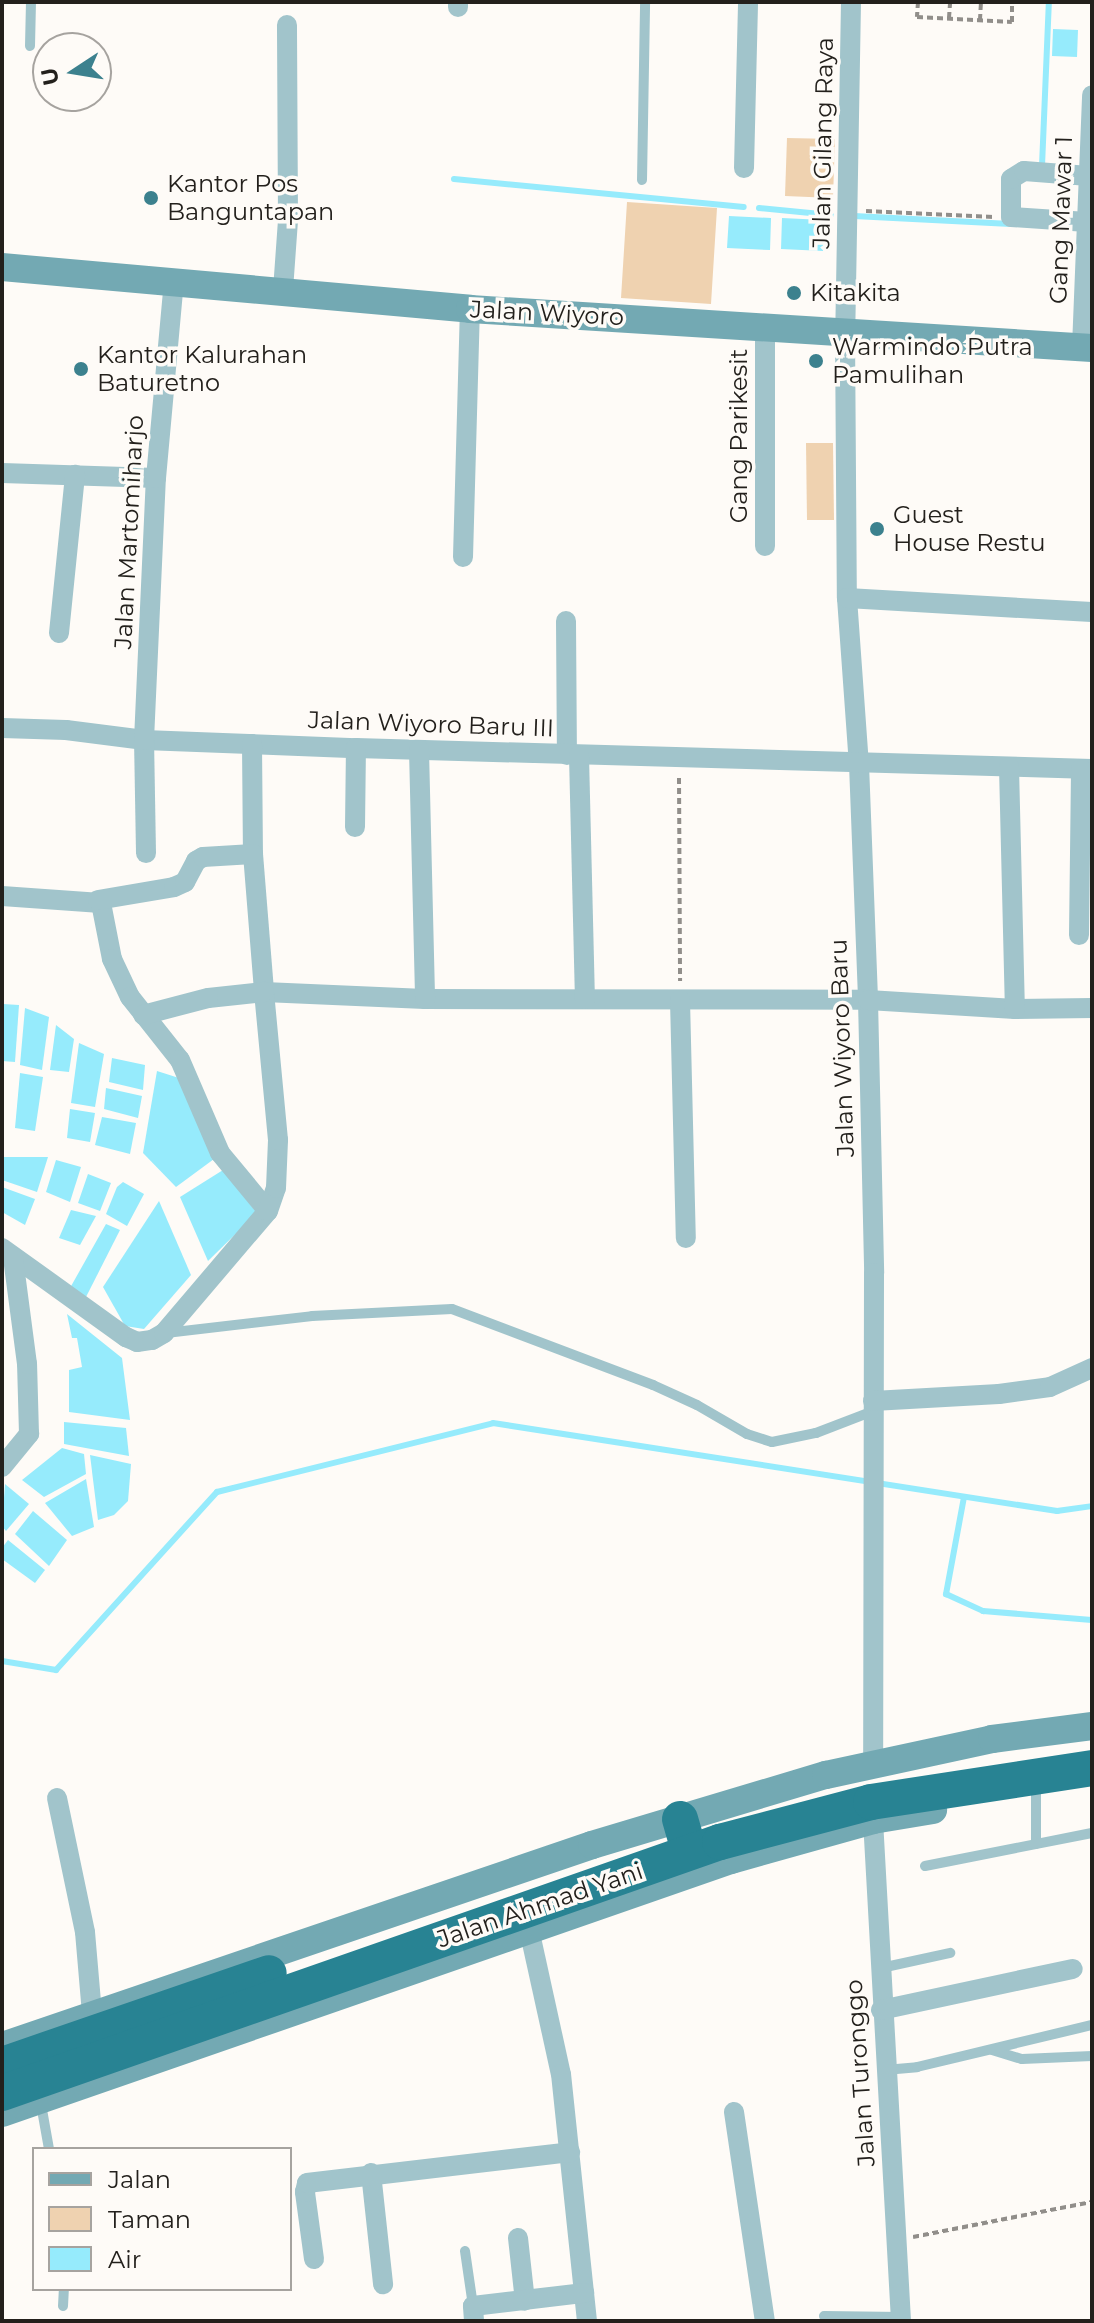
<!DOCTYPE html>
<style>
body{margin:0}
#map{position:relative;width:1094px;height:2323px;overflow:hidden;background:#fefbf7;font-family:Montserrat,sans-serif}
div>[style]{position:absolute}
[style*='--x']{left:calc(var(--x)*1px);top:calc(var(--y)*1px);width:calc(var(--w)*1px);rotate:calc(var(--a)*1deg)}
.green>*{inset:0;background:#efd2b0}
.water>*{inset:0;background:#96ebfc}
.stream>*{height:6px;margin:-3px;padding:0 3px;transform-origin:3px;border-radius:3px;background:#96ebfc}
.path>*{height:4px;margin-top:-2px;transform-origin:0;background:repeating-linear-gradient(90deg,#918e8a 0 6px,transparent 0 10px)}
.lane>*{height:10px;margin:-5px;padding:0 5px;transform-origin:5px;border-radius:5px;background:#a1c4cb}
.street>*{height:20px;margin:-10px;padding:0 10px;transform-origin:10px;border-radius:10px;background:#a1c4cb}
.secondary>*{height:28px;margin:-14px;padding:0 14px;transform-origin:14px;border-radius:14px;background:#73a9b3}
.highway>*{height:36px;margin:-18px;padding:0 18px;transform-origin:18px;border-radius:18px;background:#288393}
.dots>*{width:22px;height:22px;translate:-50% -50%;box-sizing:border-box;border:4px solid #fefbf7;border-radius:50%}
span{translate:-50% -50%;white-space:nowrap;text-align:center;line-height:1.15;-webkit-text-stroke:7px #fefbf7;paint-order:stroke}
.street-label{font-size:24px;color:#23201c}
.poi-label{font-size:24px;color:#23201c}
.left{translate:0 -50%;text-align:left}
.frame{position:absolute;inset:0;border:4px solid #23201c;pointer-events:none}
.legend{position:absolute;left:32px;top:2147px;width:260px;height:144px;box-sizing:border-box;background:#fefbf7;border:2px solid #a6a39f;margin:0;padding:10px 14px;list-style:none;font-size:24px;color:#23201c}
.legend li{display:flex;align-items:center;gap:16px;height:40px}
.legend b{width:40px;border:2px solid #a6a39f}
.north{position:absolute;left:32px;top:32px;width:80px;height:80px;box-sizing:border-box;background:#fefbf7;border:2px solid #a6a39f;border-radius:50%;rotate:258deg;font-size:22px;font-weight:700;line-height:32px;text-align:center;color:#23201c}
.north::after{content:'';display:block;margin:auto;width:28px;height:36px;background:#3c818e;clip-path:polygon(50% 0,100% 100%,50% 72%,0 100%)}
</style>
<div id="map">
<div class="green">
<i style="clip-path:polygon(787px 138px,835px 139px,833px 198px,785px 196px)"></i>
<i style="clip-path:polygon(627px 202px,717px 208px,711px 304px,621px 298px)"></i>
<i style="clip-path:polygon(806px 443px,833px 443px,834px 520px,807px 520px)"></i>
</div>
<div class="water">
<i style="clip-path:polygon(1053px 29px,1078px 30px,1077px 57px,1052px 56px)"></i>
<i style="clip-path:polygon(729px 216px,771px 218px,770px 250px,727px 248px)"></i>
<i style="clip-path:polygon(782px 218px,824px 220px,823px 251px,781px 249px)"></i>
<i style="clip-path:polygon(3px 1004px,19px 1005px,15px 1062px,2px 1061px)"></i>
<i style="clip-path:polygon(25px 1008px,49px 1017px,42px 1070px,20px 1065px)"></i>
<i style="clip-path:polygon(56px 1025px,74px 1039px,69px 1072px,50px 1070px)"></i>
<i style="clip-path:polygon(79px 1043px,104px 1054px,95px 1107px,71px 1103px)"></i>
<i style="clip-path:polygon(112px 1058px,145px 1065px,143px 1090px,109px 1082px)"></i>
<i style="clip-path:polygon(157px 1071px,179px 1078px,214px 1159px,176px 1187px,143px 1153px)"></i>
<i style="clip-path:polygon(20px 1073px,43px 1077px,35px 1131px,15px 1128px)"></i>
<i style="clip-path:polygon(106px 1088px,142px 1096px,138px 1118px,104px 1109px)"></i>
<i style="clip-path:polygon(70px 1109px,95px 1113px,90px 1142px,67px 1138px)"></i>
<i style="clip-path:polygon(102px 1117px,136px 1123px,130px 1154px,95px 1145px)"></i>
<i style="clip-path:polygon(2px 1157px,48px 1157px,37px 1192px,2px 1180px)"></i>
<i style="clip-path:polygon(56px 1160px,81px 1167px,70px 1202px,46px 1192px)"></i>
<i style="clip-path:polygon(223px 1170px,257px 1213px,208px 1261px,180px 1197px)"></i>
<i style="clip-path:polygon(88px 1174px,111px 1183px,100px 1211px,78px 1203px)"></i>
<i style="clip-path:polygon(123px 1182px,144px 1194px,127px 1226px,106px 1214px,117px 1187px)"></i>
<i style="clip-path:polygon(2px 1187px,35px 1199px,25px 1225px,2px 1212px)"></i>
<i style="clip-path:polygon(159px 1201px,191px 1275px,144px 1329px,125px 1326px,103px 1287px)"></i>
<i style="clip-path:polygon(71px 1210px,96px 1216px,80px 1245px,59px 1238px)"></i>
<i style="clip-path:polygon(106px 1224px,120px 1230px,86px 1297px,70px 1288px)"></i>
<i style="clip-path:polygon(67px 1314px,122px 1358px,130px 1420px,69px 1412px,69px 1370px,82px 1367px,77px 1338px,72px 1338px)"></i>
<i style="clip-path:polygon(64px 1422px,126px 1428px,129px 1456px,64px 1444px)"></i>
<i style="clip-path:polygon(62px 1448px,84px 1454px,86px 1474px,44px 1497px,22px 1480px)"></i>
<i style="clip-path:polygon(90px 1455px,131px 1464px,128px 1501px,114px 1515px,98px 1520px)"></i>
<i style="clip-path:polygon(86px 1479px,94px 1527px,72px 1536px,45px 1503px)"></i>
<i style="clip-path:polygon(5px 1484px,29px 1504px,6px 1531px,2px 1526px)"></i>
<i style="clip-path:polygon(33px 1511px,67px 1540px,49px 1566px,15px 1534px)"></i>
<i style="clip-path:polygon(8px 1540px,45px 1570px,35px 1583px,2px 1559px,2px 1548px)"></i>
</div>
<div class="stream">
<i style="--x:1042;--y:166;--w:164;--a:-87.6"></i>
<i style="--x:454;--y:179;--w:291;--a:5.5"></i>
<i style="--x:759;--y:208;--w:72;--a:5.6"></i>
<i style="--x:854;--y:216;--w:157;--a:2.9"></i>
<i style="--x:964;--y:1497;--w:99;--a:100.5"></i>
<i style="--x:946;--y:1594;--w:41;--a:24.7"></i>
<i style="--x:983;--y:1611;--w:109;--a:4.7"></i>
<i style="--x:2;--y:1661;--w:55;--a:9.5"></i>
<i style="--x:56;--y:1670;--w:240;--a:-47.9"></i>
<i style="--x:217;--y:1492;--w:284;--a:-14"></i>
<i style="--x:493;--y:1423;--w:571;--a:8.87"></i>
<i style="--x:1057;--y:1511;--w:35;--a:-8"></i>
</div>
<div class="path">
<i style="--x:918;--y:2;--w:15;--a:94"></i>
<i style="--x:917;--y:17;--w:95;--a:3"></i>
<i style="--x:1012;--y:22;--w:20;--a:-90"></i>
<i style="--x:949;--y:18;--w:16;--a:-86"></i>
<i style="--x:980;--y:20;--w:18;--a:-87"></i>
<i style="--x:866;--y:211;--w:128;--a:2.7"></i>
<i style="--x:679;--y:778;--w:203;--a:89.7"></i>
<i style="--x:913;--y:2237;--w:182;--a:-11.1"></i>
</div>
<div class="lane">
<i style="--x:30;--y:46;--w:44;--a:-88.7"></i>
<i style="--x:642;--y:180;--w:178;--a:-89"></i>
<i style="--x:166;--y:1333;--w:147;--a:-6.6"></i>
<i style="--x:312;--y:1316;--w:140;--a:-2.9"></i>
<i style="--x:452;--y:1309;--w:215;--a:20.7"></i>
<i style="--x:653;--y:1385;--w:48;--a:24.4"></i>
<i style="--x:697;--y:1405;--w:58;--a:30.1"></i>
<i style="--x:747;--y:1434;--w:26;--a:18"></i>
<i style="--x:772;--y:1442;--w:45;--a:-11.6"></i>
<i style="--x:816;--y:1433;--w:61;--a:-21.1"></i>
<i style="--x:1036;--y:1844;--w:60;--a:-90"></i>
<i style="--x:925;--y:1866;--w:170;--a:-11.2"></i>
<i style="--x:881;--y:1968;--w:71;--a:-12.3"></i>
<i style="--x:992;--y:2050;--w:31;--a:17"></i>
<i style="--x:1022;--y:2059;--w:70;--a:-2.5"></i>
<i style="--x:885;--y:2070;--w:32;--a:-5"></i>
<i style="--x:917;--y:2067;--w:180;--a:-13.5"></i>
<i style="--x:41;--y:2104;--w:46;--a:79.9"></i>
<i style="--x:465;--y:2251;--w:56;--a:81.7"></i>
<i style="--x:63;--y:2306;--w:17;--a:-87"></i>
<i style="--x:824;--y:2316;--w:77;--a:0.7"></i>
</div>
<div class="street">
<i style="--x:851;--y:2;--w:330;--a:91"></i>
<i style="--x:845;--y:332;--w:266;--a:89.6"></i>
<i style="--x:847;--y:598;--w:166;--a:85.9"></i>
<i style="--x:859;--y:764;--w:236;--a:87.8"></i>
<i style="--x:868;--y:1000;--w:273;--a:88.7"></i>
<i style="--x:874;--y:1273;--w:490;--a:90.1"></i>
<i style="--x:458;--y:7;--w:5;--a:-90"></i>
<i style="--x:744;--y:168;--w:166;--a:-88.6"></i>
<i style="--x:1087;--y:222;--w:76;--a:-176.2"></i>
<i style="--x:1011;--y:217;--w:38;--a:-90"></i>
<i style="--x:1011;--y:179;--w:15;--a:-32"></i>
<i style="--x:1024;--y:171;--w:65;--a:4.4"></i>
<i style="--x:283;--y:290;--w:70;--a:-85.9"></i>
<i style="--x:288;--y:220;--w:195;--a:-90.3"></i>
<i style="--x:765;--y:325;--w:221;--a:90"></i>
<i style="--x:1082;--y:347;--w:252;--a:-87.7"></i>
<i style="--x:2;--y:473;--w:154;--a:1.9"></i>
<i style="--x:463;--y:557;--w:248;--a:-88.4"></i>
<i style="--x:847;--y:598;--w:245;--a:3.3"></i>
<i style="--x:566;--y:621;--w:134;--a:89.6"></i>
<i style="--x:59;--y:633;--w:159;--a:-84.2"></i>
<i style="--x:2;--y:728;--w:64;--a:1.8"></i>
<i style="--x:66;--y:730;--w:79;--a:7.3"></i>
<i style="--x:144;--y:740;--w:212;--a:2.2"></i>
<i style="--x:356;--y:748;--w:736;--a:1.63"></i>
<i style="--x:252;--y:744;--w:110;--a:89.5"></i>
<i style="--x:253;--y:854;--w:138;--a:85.4"></i>
<i style="--x:264;--y:992;--w:161;--a:2.5"></i>
<i style="--x:425;--y:999;--w:443;--a:0.1"></i>
<i style="--x:868;--y:1000;--w:147;--a:3.5"></i>
<i style="--x:1015;--y:1009;--w:77;--a:-0.7"></i>
<i style="--x:419;--y:750;--w:249;--a:88.6"></i>
<i style="--x:579;--y:756;--w:243;--a:88.6"></i>
<i style="--x:1009;--y:767;--w:242;--a:88.6"></i>
<i style="--x:355;--y:827;--w:79;--a:-89.3"></i>
<i style="--x:146;--y:853;--w:113;--a:-91"></i>
<i style="--x:144;--y:740;--w:262;--a:-87.4"></i>
<i style="--x:156;--y:478;--w:198;--a:-84.8"></i>
<i style="--x:2;--y:896;--w:99;--a:4"></i>
<i style="--x:101;--y:903;--w:57;--a:78.9"></i>
<i style="--x:112;--y:959;--w:42;--a:64.7"></i>
<i style="--x:130;--y:997;--w:80;--a:51.6"></i>
<i style="--x:180;--y:1060;--w:101;--a:66.7"></i>
<i style="--x:220;--y:1153;--w:75;--a:50.4"></i>
<i style="--x:98;--y:900;--w:77;--a:-9.7"></i>
<i style="--x:174;--y:887;--w:12;--a:-24"></i>
<i style="--x:185;--y:882;--w:24;--a:-62"></i>
<i style="--x:196;--y:861;--w:8;--a:-30"></i>
<i style="--x:203;--y:857;--w:50;--a:-3.4"></i>
<i style="--x:1079;--y:935;--w:166;--a:-89.3"></i>
<i style="--x:680;--y:1000;--w:238;--a:88.6"></i>
<i style="--x:2;--y:1248;--w:153;--a:35.7"></i>
<i style="--x:126;--y:1337;--w:12;--a:24"></i>
<i style="--x:137;--y:1342;--w:15;--a:-8"></i>
<i style="--x:152;--y:1340;--w:14;--a:-30"></i>
<i style="--x:164;--y:1333;--w:160;--a:-49.6"></i>
<i style="--x:268;--y:1211;--w:24;--a:-71"></i>
<i style="--x:276;--y:1188;--w:48;--a:-87.6"></i>
<i style="--x:278;--y:1140;--w:149;--a:-95.4"></i>
<i style="--x:264;--y:992;--w:56;--a:173.9"></i>
<i style="--x:208;--y:998;--w:67;--a:165.3"></i>
<i style="--x:873;--y:1401;--w:126;--a:-3.2"></i>
<i style="--x:999;--y:1394;--w:51;--a:-7.8"></i>
<i style="--x:1050;--y:1387;--w:46;--a:-24.3"></i>
<i style="--x:2;--y:1467;--w:43;--a:-50.7"></i>
<i style="--x:29;--y:1434;--w:70;--a:-91.6"></i>
<i style="--x:27;--y:1364;--w:108;--a:-97.5"></i>
<i style="--x:57;--y:1798;--w:137;--a:78.2"></i>
<i style="--x:85;--y:1932;--w:81;--a:85.1"></i>
<i style="--x:873;--y:1820;--w:502;--a:86.8"></i>
<i style="--x:529;--y:1929;--w:148;--a:77.6"></i>
<i style="--x:561;--y:2074;--w:248;--a:84"></i>
<i style="--x:881;--y:2010;--w:196;--a:-12.1"></i>
<i style="--x:734;--y:2112;--w:211;--a:81.6"></i>
<i style="--x:371;--y:2173;--w:112;--a:83.8"></i>
<i style="--x:518;--y:2238;--w:63;--a:83.7"></i>
<i style="--x:314;--y:2259;--w:68;--a:-97.7"></i>
<i style="--x:305;--y:2192;--w:9;--a:-77"></i>
<i style="--x:307;--y:2183;--w:265;--a:-6.7"></i>
<i style="--x:474;--y:2321;--w:15;--a:-94"></i>
<i style="--x:473;--y:2306;--w:112;--a:-6.7"></i>
</div>
<div class="secondary">
<i style="--x:2;--y:267;--w:470;--a:5.1"></i>
<i style="--x:470;--y:309;--w:623;--a:3.59"></i>
<i style="--x:2;--y:2046;--w:623;--a:-18.81"></i>
<i style="--x:592;--y:1845;--w:244;--a:-16.7"></i>
<i style="--x:826;--y:1775;--w:170;--a:-12.2"></i>
<i style="--x:992;--y:1739;--w:101;--a:-7.4"></i>
<i style="--x:2;--y:2113;--w:772;--a:-19.14"></i>
<i style="--x:731;--y:1860;--w:148;--a:-15.7"></i>
<i style="--x:873;--y:1820;--w:61;--a:-9.5"></i>
</div>
<div class="highway">
<i style="--x:680;--y:1819;--w:18;--a:74"></i>
<i style="--x:2;--y:2065;--w:282;--a:-19"></i>
<i style="--x:2;--y:2093;--w:761;--a:-19.27"></i>
<i style="--x:720;--y:1842;--w:156;--a:-14.8"></i>
<i style="--x:871;--y:1802;--w:224;--a:-8.7"></i>
</div>
<div class="dots">
<i style="left:151px;top:198px;background:#3c818e"></i>
<i style="left:794px;top:293px;background:#3c818e"></i>
<i style="left:816px;top:361px;background:#3c818e"></i>
<i style="left:81px;top:369px;background:#3c818e"></i>
<i style="left:877px;top:529px;background:#3c818e"></i>
</div>
<div class="street-label">
<span style="left:823px;top:143px;rotate:-89deg">Jalan Gilang Raya</span>
<span style="left:1061px;top:220px;rotate:-88deg">Gang Mawar 1</span>
<span style="left:547px;top:313px;rotate:3deg">Jalan Wiyoro</span>
<span style="left:739px;top:436px;rotate:-90deg">Gang Parikesit</span>
<span style="left:129px;top:532px;rotate:-87deg">Jalan Martomiharjo</span>
<span style="left:431px;top:724px;rotate:2deg">Jalan Wiyoro Baru III</span>
<span style="left:842px;top:1048px;rotate:-92deg">Jalan Wiyoro Baru</span>
<span style="left:540px;top:1905px;rotate:-19deg">Jalan Ahmad Yani</span>
<span style="left:860px;top:2073px;rotate:-94deg">Jalan Turonggo</span>
</div>
<div class="poi-label">
<span class="left" style="left:167px;top:198px">Kantor Pos<br>Banguntapan</span>
<span class="left" style="left:810px;top:293px">Kitakita</span>
<span class="left" style="left:832px;top:361px">Warmindo Putra<br>Pamulihan</span>
<span class="left" style="left:97px;top:369px">Kantor Kalurahan<br>Baturetno</span>
<span class="left" style="left:893px;top:529px">Guest<br>House Restu</span>
</div>
<div class="frame"></div>
<ul class="legend">
<li><b style="height:10px;background:#73a9b3"></b>Jalan</li>
<li><b style="height:22px;background:#efd2b0"></b>Taman</li>
<li><b style="height:22px;background:#96ebfc"></b>Air</li>
</ul>
<div class="north">U</div>
</div>
